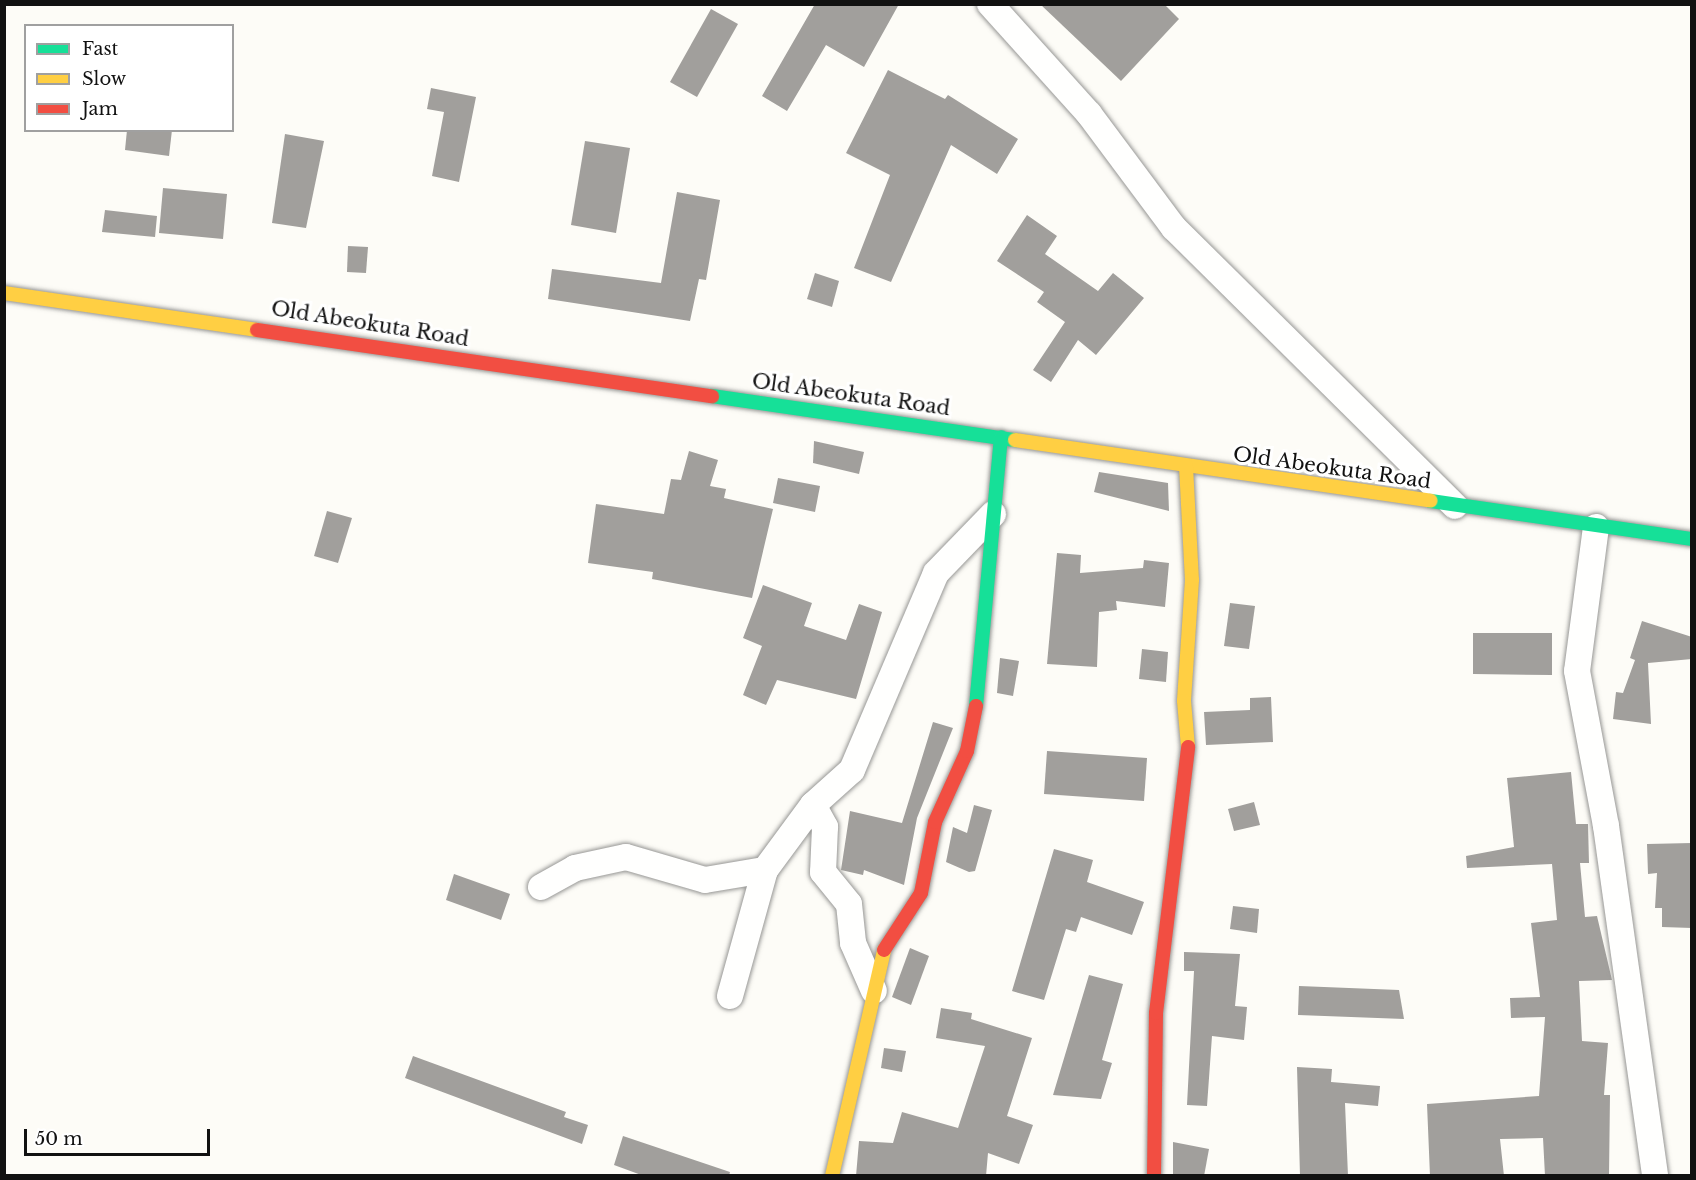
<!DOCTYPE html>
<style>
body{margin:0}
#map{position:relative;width:1696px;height:1180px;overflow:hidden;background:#fdfcf7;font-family:"Libre Baskerville",serif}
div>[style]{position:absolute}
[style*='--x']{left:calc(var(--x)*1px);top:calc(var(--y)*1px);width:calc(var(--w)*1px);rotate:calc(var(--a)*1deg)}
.building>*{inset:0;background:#a19f9c}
.roads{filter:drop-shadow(0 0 2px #979795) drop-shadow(0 0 2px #979795)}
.street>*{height:26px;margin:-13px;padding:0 13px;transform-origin:13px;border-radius:13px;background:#fffffe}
.fast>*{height:14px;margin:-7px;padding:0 7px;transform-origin:7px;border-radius:7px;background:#16e098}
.slow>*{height:14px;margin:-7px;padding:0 7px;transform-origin:7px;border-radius:7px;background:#ffcf43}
.jam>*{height:14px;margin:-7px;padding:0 7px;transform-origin:7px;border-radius:7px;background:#f24e42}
span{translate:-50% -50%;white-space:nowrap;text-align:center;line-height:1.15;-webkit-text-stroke:6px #fff;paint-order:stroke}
.street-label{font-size:20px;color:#111}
.frame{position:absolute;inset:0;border:6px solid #111;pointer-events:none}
.legend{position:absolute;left:24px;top:24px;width:210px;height:108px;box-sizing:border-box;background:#fff;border:2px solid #a0a0a0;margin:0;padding:8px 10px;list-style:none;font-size:18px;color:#111}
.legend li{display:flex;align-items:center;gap:12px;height:30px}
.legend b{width:30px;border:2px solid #a0a0a0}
.scale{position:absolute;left:24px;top:1129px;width:186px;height:27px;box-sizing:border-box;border:3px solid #111;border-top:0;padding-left:8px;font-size:18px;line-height:21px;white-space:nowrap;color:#111;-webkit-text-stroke:4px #fff;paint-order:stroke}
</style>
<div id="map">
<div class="building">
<i style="clip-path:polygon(815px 4px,899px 4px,864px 67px,826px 45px,787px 111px,762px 96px)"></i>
<i style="clip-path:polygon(1040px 4px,1164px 4px,1179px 19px,1121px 81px)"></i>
<i style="clip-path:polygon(711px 9px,738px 24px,697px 97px,670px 82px)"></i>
<i style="clip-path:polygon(888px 70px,945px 99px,948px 95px,1018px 139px,997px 174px,951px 145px,891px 282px,854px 268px,890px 175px,846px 153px)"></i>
<i style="clip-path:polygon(431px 88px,476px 97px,459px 182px,432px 176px,444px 112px,427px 109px)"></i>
<i style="clip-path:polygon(127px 130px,172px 130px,169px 156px,125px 150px)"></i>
<i style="clip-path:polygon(285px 134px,324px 141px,306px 228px,272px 223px)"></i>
<i style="clip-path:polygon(585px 141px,630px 148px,616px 233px,571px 225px)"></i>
<i style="clip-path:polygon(163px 188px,227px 194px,223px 239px,159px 233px)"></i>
<i style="clip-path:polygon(677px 192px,720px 200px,706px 280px,699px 279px,690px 321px,548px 299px,552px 269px,661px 283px)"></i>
<i style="clip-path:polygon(105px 210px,157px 216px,155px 237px,102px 232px)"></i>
<i style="clip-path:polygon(1027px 215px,1057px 236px,1045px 254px,1098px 291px,1113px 273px,1144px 298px,1096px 355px,1078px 340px,1051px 382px,1033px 370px,1065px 322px,1037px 302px,1044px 292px,997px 261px)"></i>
<i style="clip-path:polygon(348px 246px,368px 247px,366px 273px,347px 272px)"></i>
<i style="clip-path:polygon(815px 273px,839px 281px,832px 307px,807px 299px)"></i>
<i style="clip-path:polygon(814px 441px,864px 452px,859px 474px,813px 463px)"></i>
<i style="clip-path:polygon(689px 451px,718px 460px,710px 486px,726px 489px,724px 498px,773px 509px,752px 598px,652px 579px,653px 572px,588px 563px,596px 504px,664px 514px,671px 479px,681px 480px)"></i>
<i style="clip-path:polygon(1099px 472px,1168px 483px,1169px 511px,1094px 492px)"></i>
<i style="clip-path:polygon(778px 478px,820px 486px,815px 512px,773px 503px)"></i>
<i style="clip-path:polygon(327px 511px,352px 518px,338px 563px,314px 556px)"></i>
<i style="clip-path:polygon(1057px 553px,1081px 555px,1080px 573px,1143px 568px,1144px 560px,1169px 563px,1165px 607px,1116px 601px,1117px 610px,1099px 612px,1097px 667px,1047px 664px)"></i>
<i style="clip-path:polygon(763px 585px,812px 603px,804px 626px,846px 640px,859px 604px,882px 612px,856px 699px,777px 680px,766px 705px,743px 695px,762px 646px,743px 638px)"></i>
<i style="clip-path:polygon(1230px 603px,1255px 606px,1249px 649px,1224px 646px)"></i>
<i style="clip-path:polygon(1642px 621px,1692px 637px,1692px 659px,1648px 663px,1651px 724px,1613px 719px,1616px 692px,1623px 693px,1635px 660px,1630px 658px)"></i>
<i style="clip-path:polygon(1473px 633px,1552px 633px,1552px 675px,1473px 674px)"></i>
<i style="clip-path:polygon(1142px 649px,1168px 652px,1166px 682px,1139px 679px)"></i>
<i style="clip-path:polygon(1000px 658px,1019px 661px,1013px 696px,997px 693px)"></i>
<i style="clip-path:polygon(1271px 697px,1273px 742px,1206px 745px,1204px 712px,1250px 710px,1250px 698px)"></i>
<i style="clip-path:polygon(933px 722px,953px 728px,917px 818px,904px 885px,864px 870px,863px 875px,841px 870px,850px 811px,902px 823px)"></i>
<i style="clip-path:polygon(1047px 751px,1147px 758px,1144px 801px,1044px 794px)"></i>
<i style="clip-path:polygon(1571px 772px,1576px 824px,1588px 824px,1589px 863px,1580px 863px,1585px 917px,1597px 916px,1612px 980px,1579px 981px,1582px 1041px,1608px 1043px,1604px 1095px,1610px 1095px,1609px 1176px,1545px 1176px,1543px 1138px,1500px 1139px,1504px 1176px,1430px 1176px,1427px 1104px,1539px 1096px,1545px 1017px,1511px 1018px,1510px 998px,1540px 997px,1531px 923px,1557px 920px,1552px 864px,1467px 868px,1466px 856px,1514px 847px,1507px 778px)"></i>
<i style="clip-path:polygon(1254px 802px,1260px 825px,1234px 831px,1228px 809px)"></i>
<i style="clip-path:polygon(974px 805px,992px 810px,975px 871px,969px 872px,946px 862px,953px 827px,967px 833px)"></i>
<i style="clip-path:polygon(1692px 843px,1692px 928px,1662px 927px,1662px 908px,1655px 908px,1657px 873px,1648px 874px,1647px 844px)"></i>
<i style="clip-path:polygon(1054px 849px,1093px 860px,1087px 882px,1144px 902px,1132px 935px,1081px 917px,1076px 932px,1066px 929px,1044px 1000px,1012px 991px)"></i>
<i style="clip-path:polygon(454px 874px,510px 894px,501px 920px,446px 900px)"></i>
<i style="clip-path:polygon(1233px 906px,1259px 909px,1257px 933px,1230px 929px)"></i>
<i style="clip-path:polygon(910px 948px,929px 956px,911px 1005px,892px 997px)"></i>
<i style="clip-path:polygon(1184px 952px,1240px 954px,1235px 1006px,1247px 1007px,1244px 1040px,1212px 1036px,1207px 1106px,1187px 1105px,1194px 971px,1184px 971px)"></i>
<i style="clip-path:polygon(1089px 975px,1123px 984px,1102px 1060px,1112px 1063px,1101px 1099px,1053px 1095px)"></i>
<i style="clip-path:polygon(1299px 986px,1399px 990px,1404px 1019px,1298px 1015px)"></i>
<i style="clip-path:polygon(941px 1008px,972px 1013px,971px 1019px,1032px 1038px,1007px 1116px,1033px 1125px,1019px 1164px,988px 1153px,986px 1176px,856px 1176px,859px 1141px,893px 1143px,902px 1112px,958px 1128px,985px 1046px,936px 1038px)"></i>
<i style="clip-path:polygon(884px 1048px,906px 1051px,902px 1072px,881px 1068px)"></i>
<i style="clip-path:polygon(413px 1056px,566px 1112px,564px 1117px,588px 1125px,582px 1144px,405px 1078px)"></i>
<i style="clip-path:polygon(1297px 1067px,1332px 1069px,1331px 1082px,1380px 1086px,1378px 1106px,1345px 1103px,1348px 1176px,1300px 1176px)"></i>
<i style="clip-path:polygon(623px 1136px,730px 1172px,729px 1176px,644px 1176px,614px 1165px)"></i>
<i style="clip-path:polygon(1173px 1142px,1209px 1149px,1204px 1176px,1173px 1176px)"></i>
</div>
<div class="roads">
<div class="street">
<i style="--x:990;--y:4;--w:148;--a:48"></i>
<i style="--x:1089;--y:114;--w:142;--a:53.3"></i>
<i style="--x:1174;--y:228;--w:395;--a:44.7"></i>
<i style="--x:1596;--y:527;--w:145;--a:97.5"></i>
<i style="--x:1577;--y:671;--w:158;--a:79.4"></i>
<i style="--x:1606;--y:826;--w:353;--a:82"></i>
<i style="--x:813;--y:805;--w:25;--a:61"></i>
<i style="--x:825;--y:827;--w:45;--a:92.5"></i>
<i style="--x:823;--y:872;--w:41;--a:50.9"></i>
<i style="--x:849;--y:904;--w:39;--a:84"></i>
<i style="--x:853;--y:943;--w:52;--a:66.4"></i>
<i style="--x:541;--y:887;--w:39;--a:-29"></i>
<i style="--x:575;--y:868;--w:52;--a:-12.2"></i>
<i style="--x:626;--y:857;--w:82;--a:16.2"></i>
<i style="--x:705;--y:880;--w:61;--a:-9.5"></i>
<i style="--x:730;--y:996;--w:131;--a:-74.5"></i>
<i style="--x:765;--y:870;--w:81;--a:-53.6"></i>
<i style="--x:813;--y:805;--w:52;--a:-41.9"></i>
<i style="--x:852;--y:770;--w:214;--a:-66.9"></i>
<i style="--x:936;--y:573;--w:82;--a:-46"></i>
</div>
<div class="fast">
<i style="--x:712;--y:396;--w:306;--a:8.3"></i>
<i style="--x:1431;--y:501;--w:264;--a:8.3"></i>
<i style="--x:976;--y:706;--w:270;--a:-84.7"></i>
</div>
<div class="slow">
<i style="--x:4;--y:293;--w:256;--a:8.3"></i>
<i style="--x:1015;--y:440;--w:420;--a:8.3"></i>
<i style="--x:1186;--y:466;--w:114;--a:87"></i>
<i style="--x:1192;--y:580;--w:121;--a:93.8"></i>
<i style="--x:1184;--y:701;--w:46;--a:85"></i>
<i style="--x:832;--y:1176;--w:232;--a:-77"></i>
</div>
<div class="jam">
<i style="--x:257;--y:330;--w:460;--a:8.3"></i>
<i style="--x:884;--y:950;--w:68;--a:-57"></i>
<i style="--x:921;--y:893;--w:72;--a:-78.8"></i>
<i style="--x:935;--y:822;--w:78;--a:-65.7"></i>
<i style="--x:967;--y:751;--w:46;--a:-78.7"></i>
<i style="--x:1154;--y:1176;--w:163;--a:-89.3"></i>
<i style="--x:1156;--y:1013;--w:268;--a:-83.1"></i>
</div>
</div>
<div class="street-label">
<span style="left:370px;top:324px;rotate:9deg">Old Abeokuta Road</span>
<span style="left:851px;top:395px;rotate:8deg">Old Abeokuta Road</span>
<span style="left:1332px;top:468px;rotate:8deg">Old Abeokuta Road</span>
</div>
<div class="frame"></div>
<ul class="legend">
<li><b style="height:8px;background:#16e098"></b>Fast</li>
<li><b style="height:8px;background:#ffcf43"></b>Slow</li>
<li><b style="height:8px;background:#f24e42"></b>Jam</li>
</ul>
<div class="scale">50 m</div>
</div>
